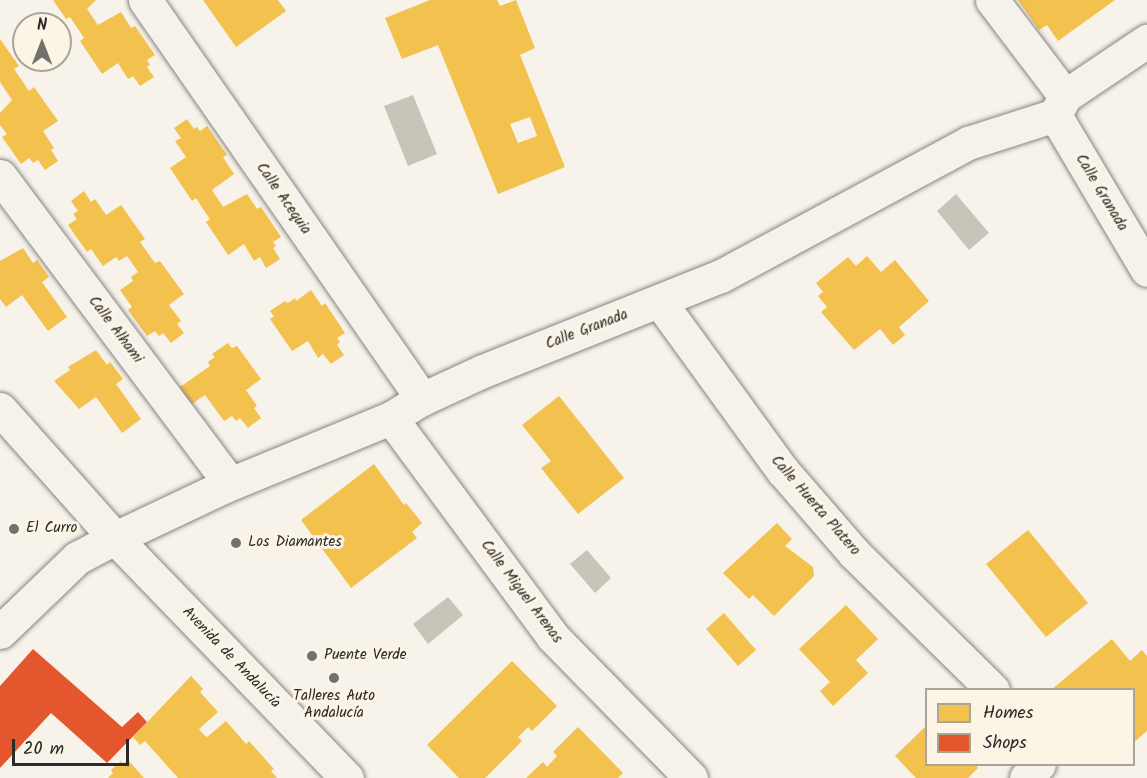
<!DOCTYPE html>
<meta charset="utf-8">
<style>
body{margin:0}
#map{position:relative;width:1147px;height:778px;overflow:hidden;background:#f7f3ea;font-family:Kalam,sans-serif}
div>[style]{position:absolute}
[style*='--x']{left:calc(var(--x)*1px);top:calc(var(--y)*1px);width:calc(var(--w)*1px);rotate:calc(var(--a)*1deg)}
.water>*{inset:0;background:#c8c4ba}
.homes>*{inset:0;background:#f2c14e}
.shops>*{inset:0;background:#e4572e}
.roads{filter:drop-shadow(0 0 2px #878581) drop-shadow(0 0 2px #878581)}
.minor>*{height:33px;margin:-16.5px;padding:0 16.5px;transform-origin:16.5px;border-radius:16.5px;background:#f5f2ec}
.dots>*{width:16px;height:16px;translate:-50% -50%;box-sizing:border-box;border:3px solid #fcf5e5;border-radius:50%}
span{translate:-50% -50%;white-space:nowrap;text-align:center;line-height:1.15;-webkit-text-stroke:6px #fcf5e5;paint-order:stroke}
.street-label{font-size:15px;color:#2b2b2b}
.poi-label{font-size:15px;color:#2b2b2b}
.left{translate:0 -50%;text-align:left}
.legend{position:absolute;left:925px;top:688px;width:210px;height:78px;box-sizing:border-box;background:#fcf5e5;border:2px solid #a8a49b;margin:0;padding:8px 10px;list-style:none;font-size:18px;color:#2b2b2b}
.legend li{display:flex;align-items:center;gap:12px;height:30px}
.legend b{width:30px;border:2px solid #a8a49b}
.north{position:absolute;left:12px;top:12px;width:60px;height:60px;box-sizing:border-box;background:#fcf5e5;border:2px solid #a8a49b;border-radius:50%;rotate:0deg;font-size:16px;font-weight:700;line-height:24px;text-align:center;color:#2b2b2b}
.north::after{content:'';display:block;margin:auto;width:21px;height:27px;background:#72716e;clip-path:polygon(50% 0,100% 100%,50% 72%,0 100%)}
.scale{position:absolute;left:12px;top:739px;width:117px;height:27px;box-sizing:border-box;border:3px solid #2b2b2b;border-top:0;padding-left:8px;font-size:18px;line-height:21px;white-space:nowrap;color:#2b2b2b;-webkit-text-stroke:4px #fcf5e5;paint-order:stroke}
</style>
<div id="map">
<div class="water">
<i style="clip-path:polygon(413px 95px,437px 154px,408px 166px,384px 106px)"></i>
<i style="clip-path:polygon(956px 194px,989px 233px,969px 250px,937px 211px)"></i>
<i style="clip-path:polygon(587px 550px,611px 578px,595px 593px,570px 564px)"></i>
<i style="clip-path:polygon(448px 597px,463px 615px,428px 644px,413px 624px)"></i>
</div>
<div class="homes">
<i style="clip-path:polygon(53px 0,96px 0,87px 9px,98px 25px,121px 12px,131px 28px,135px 26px,155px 55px,147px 60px,150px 65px,147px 67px,154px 77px,140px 86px,133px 76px,128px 79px,118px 63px,102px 74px,80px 41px,84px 38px,70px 17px,66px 19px)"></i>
<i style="clip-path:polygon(203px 0,278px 0,286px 11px,236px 47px)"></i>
<i style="clip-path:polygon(evenodd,430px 0,497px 0,500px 6px,516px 0,535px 48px,520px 55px,565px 167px,498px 194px,438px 45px,402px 59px,385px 18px,430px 0,530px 117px,537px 136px,518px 143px,510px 124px,530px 117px)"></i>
<i style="clip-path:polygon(1018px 0,1115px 0,1058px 41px,1047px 25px,1039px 30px)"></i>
<i style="clip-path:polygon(0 39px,19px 66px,14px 69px,29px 91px,34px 87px,58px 121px,43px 131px,54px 148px,51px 150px,58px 161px,45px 170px,38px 160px,33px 163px,29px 158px,21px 164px,2px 137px,7px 134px,0 125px,0 113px,12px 100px,0 82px)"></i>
<i style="clip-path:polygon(187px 119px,194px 129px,197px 127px,200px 131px,207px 126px,227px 155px,223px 157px,234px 174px,212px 190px,223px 207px,247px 194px,257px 209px,261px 207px,281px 237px,273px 242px,276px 246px,273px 248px,280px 259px,266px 268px,260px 257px,254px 261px,244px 244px,228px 255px,206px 222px,210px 219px,203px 209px,196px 198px,192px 201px,170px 168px,186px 157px,175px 141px,181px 138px,174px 128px)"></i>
<i style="clip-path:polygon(84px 191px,91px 202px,95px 199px,106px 215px,121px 205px,145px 239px,140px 242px,155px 263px,160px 261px,184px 294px,169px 305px,181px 321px,177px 324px,184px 333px,171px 343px,163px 333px,159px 336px,155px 331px,147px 336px,128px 310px,132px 307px,120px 290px,133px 281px,131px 277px,138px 272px,127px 256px,119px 261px,116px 257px,103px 266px,91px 249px,87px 252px,68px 225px,77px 219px,73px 214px,78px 211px,71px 201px)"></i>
<i style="clip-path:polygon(23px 248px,33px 263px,37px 260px,49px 277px,42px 282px,67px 317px,48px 331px,22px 295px,6px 307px,0 299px,0 261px)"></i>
<i style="clip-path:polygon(867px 256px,881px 272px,895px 260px,929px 301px,899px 327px,905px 335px,893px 345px,880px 329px,854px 350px,821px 312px,827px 307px,818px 296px,823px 292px,816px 283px,848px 257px,856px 266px)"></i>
<i style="clip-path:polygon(311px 290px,322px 306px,325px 303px,345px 333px,337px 338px,340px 342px,337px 345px,344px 355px,331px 364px,323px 354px,318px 358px,308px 341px,292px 351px,270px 319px,274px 316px,270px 311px,285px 301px,288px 303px,295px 298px,296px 301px)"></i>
<i style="clip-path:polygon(228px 343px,232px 348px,237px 346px,261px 379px,246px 390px,257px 406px,254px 408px,261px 418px,248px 428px,240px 418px,236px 421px,232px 416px,224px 421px,205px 395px,189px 406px,177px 389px,210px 366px,208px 362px,215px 357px,212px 354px)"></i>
<i style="clip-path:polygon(96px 350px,107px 365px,110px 362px,123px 379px,116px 384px,141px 419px,122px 433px,96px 397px,79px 409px,54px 381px,70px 370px,68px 367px)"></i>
<i style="clip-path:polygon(559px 396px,624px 478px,578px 514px,541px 468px,551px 461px,522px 425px)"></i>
<i style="clip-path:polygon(374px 464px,404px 505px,406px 503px,422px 523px,412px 532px,417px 538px,351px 588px,301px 520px)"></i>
<i style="clip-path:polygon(777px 523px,792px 539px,785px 546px,813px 567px,814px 576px,774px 616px,753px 595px,749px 599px,723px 573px)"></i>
<i style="clip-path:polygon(1028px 530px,1088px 603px,1046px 637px,986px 564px)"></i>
<i style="clip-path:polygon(846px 605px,878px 639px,856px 660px,868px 673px,833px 706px,820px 691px,830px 682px,799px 649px)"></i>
<i style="clip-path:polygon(724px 613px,756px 650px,738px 666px,706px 629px)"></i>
<i style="clip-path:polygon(1112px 639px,1130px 661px,1142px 650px,1147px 656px,1147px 731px,1134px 742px,1134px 690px,1051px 690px)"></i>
<i style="clip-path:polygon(512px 661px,557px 706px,532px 731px,528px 727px,518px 737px,522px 741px,485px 778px,459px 778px,427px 745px)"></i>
<i style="clip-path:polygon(191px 676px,203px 689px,200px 692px,218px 712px,199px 729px,203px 734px,207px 737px,226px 721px,246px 744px,249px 741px,274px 769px,271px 771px,277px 778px,178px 778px,145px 741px,140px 745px,133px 737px)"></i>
<i style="clip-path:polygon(926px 726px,926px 764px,975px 764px,978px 768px,968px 778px,916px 778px,895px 756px)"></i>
<i style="clip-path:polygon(578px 727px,623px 773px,618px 778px,526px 778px,543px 762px,547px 767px,557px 756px,553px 752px)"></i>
<i style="clip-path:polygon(128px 760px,144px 778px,108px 778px,113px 773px,111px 770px,121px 761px,123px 764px)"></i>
</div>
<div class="shops">
<i style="clip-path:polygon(33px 649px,122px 727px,138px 712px,147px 722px,107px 763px,51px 713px,0 768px,0 686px)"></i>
</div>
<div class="roads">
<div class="minor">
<i style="--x:145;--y:0;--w:486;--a:55.2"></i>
<i style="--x:992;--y:0;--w:121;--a:52.8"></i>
<i style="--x:1055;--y:115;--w:180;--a:59.3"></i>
<i style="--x:0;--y:176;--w:384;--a:53.2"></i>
<i style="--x:660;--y:302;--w:209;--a:54"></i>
<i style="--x:783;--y:471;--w:108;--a:49.1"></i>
<i style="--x:854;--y:553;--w:195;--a:44.6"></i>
<i style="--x:0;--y:409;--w:173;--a:48.3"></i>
<i style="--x:115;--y:538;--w:334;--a:46"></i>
<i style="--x:391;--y:418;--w:272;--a:53.5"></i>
<i style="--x:553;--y:637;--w:197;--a:45.6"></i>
<i style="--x:0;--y:632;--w:107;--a:-43.9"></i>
<i style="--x:77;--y:558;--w:43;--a:-27.8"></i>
<i style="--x:115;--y:538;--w:122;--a:-25.3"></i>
<i style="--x:225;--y:486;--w:179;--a:-22.3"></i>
<i style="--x:391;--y:418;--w:36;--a:-32"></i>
<i style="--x:422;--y:399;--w:67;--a:-24.7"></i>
<i style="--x:483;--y:371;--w:256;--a:-21.8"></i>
<i style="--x:721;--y:276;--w:281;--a:-28.3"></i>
<i style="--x:968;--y:143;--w:91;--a:-17.8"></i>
<i style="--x:1055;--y:115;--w:21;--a:-62"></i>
<i style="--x:1065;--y:96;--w:99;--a:-33.9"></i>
<i style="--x:1026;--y:778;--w:19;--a:-47"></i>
</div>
</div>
<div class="dots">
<i style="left:14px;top:529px;background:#72716e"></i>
<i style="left:236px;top:543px;background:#72716e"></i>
<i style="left:312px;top:656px;background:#72716e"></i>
<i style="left:334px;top:678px;background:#72716e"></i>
</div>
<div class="street-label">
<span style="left:1101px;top:193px;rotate:59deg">Calle Granada</span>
<span style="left:283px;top:199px;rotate:55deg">Calle Acequia</span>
<span style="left:115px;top:330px;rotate:53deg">Calle Alhami</span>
<span style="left:587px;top:330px;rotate:-21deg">Calle Granada</span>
<span style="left:815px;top:506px;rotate:49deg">Calle Huerta Platero</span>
<span style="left:521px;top:592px;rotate:53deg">Calle Miguel Arenas</span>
<span style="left:231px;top:658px;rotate:46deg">Avenida de Andalucía</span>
</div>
<div class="poi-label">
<span class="left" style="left:26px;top:529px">El Curro</span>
<span class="left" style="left:248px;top:543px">Los Diamantes</span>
<span class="left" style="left:324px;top:656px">Puente Verde</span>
<span style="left:334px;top:705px">Talleres Auto<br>Andalucía</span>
</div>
<ul class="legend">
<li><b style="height:16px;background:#f2c14e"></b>Homes</li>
<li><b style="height:16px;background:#e4572e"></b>Shops</li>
</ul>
<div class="north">N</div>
<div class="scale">20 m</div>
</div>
